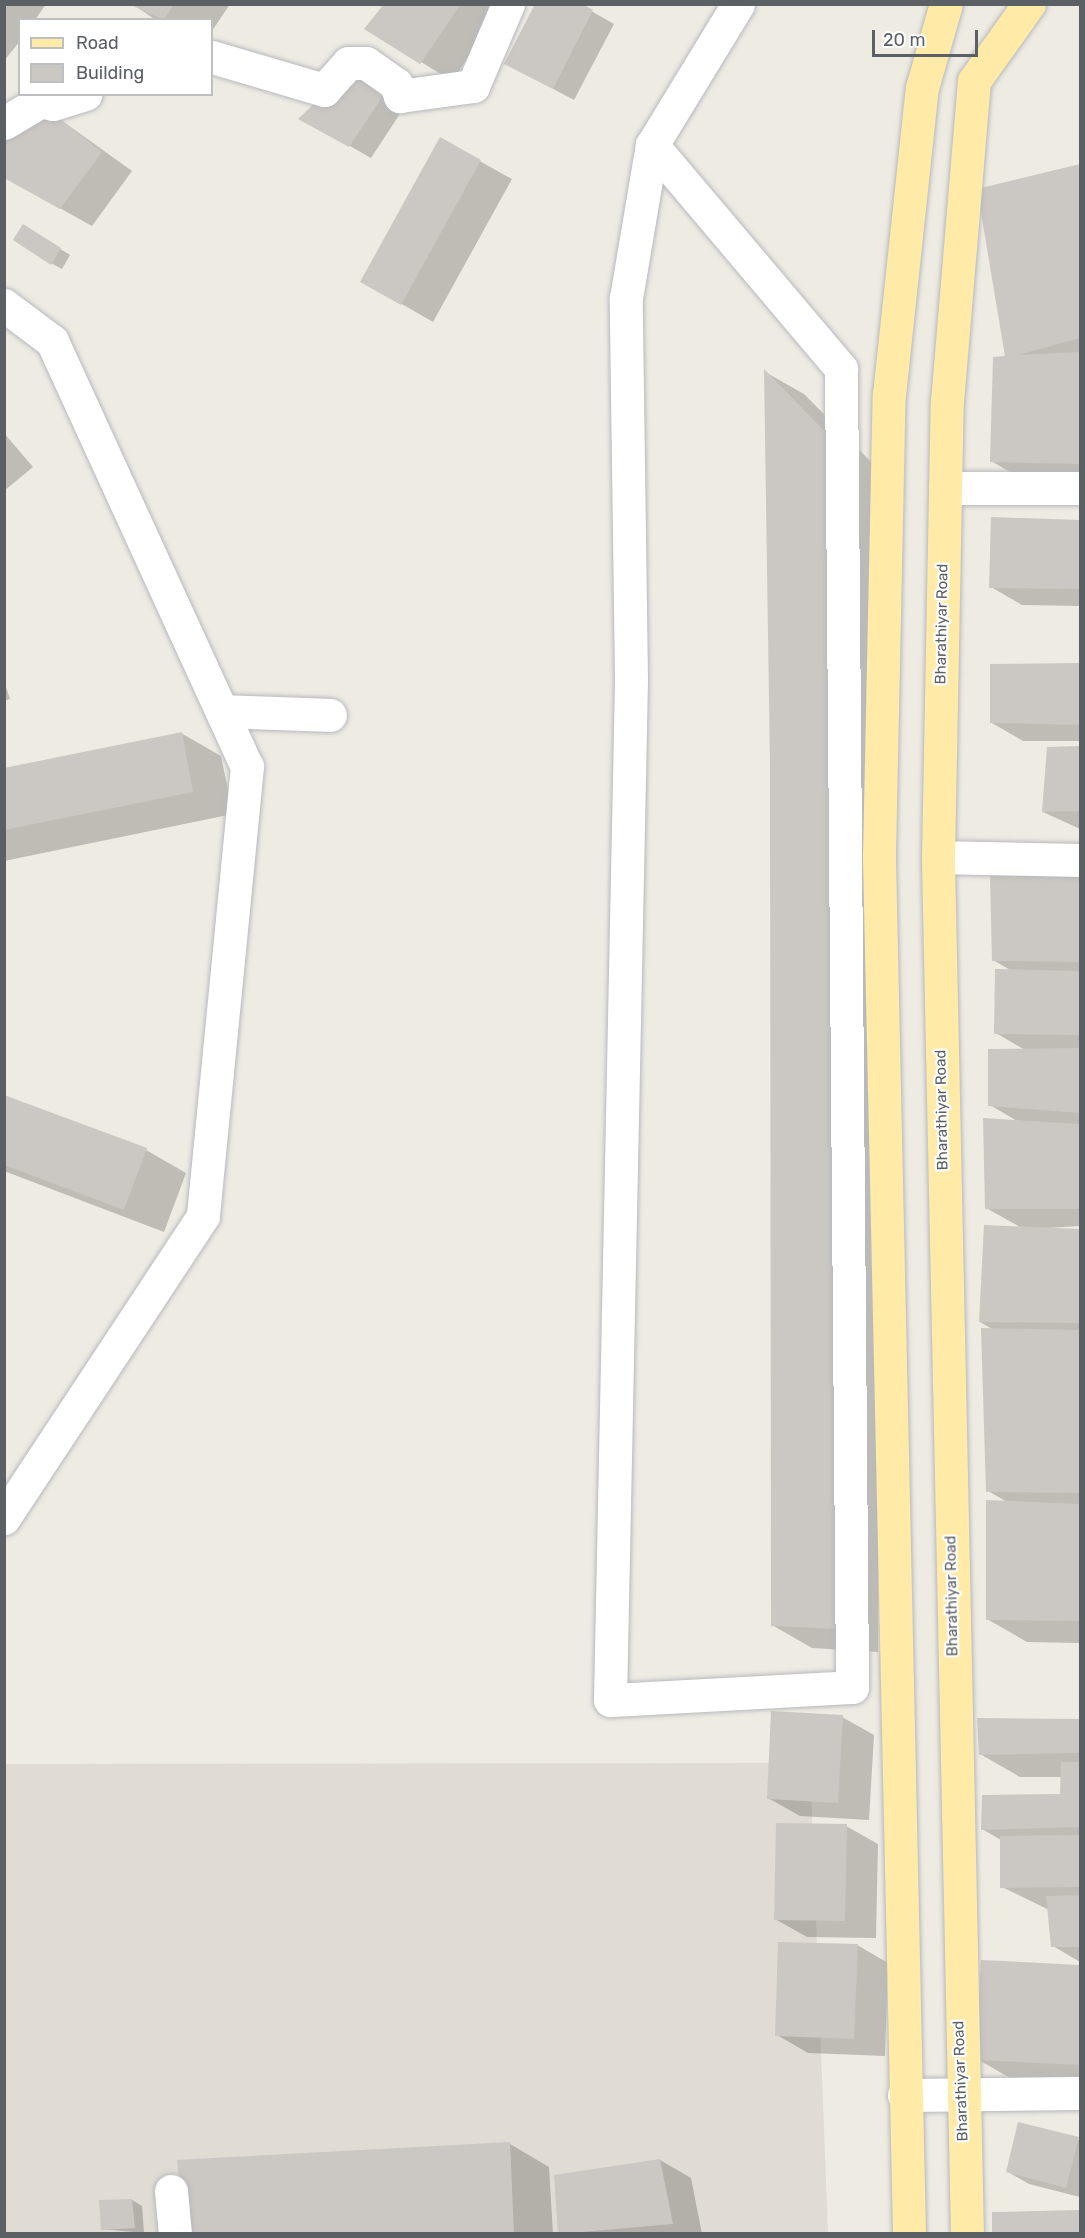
<!DOCTYPE html>
<style>
body{margin:0}
#map{position:relative;width:1085px;height:2238px;overflow:hidden;background:#eeebe3;font-family:Rubik,sans-serif}
div>[style]{position:absolute}
[style*='--x']{left:calc(var(--x)*1px);top:calc(var(--y)*1px);width:calc(var(--w)*1px);rotate:calc(var(--a)*1deg)}
.education>*{inset:0;background:#e0dcd4}
.shadow>*{inset:0;background:#0003}
.building>*{inset:0;background:#cbc7c2}
.roads{filter:drop-shadow(0 0 2px #b6b9bd) drop-shadow(0 0 2px #b6b9bd)}
.minor>*{height:33px;margin:-16.5px;padding:0 16.5px;transform-origin:16.5px;border-radius:16.5px;background:#fff}
.primary>*{height:33px;margin:-16.5px;padding:0 16.5px;transform-origin:16.5px;border-radius:16.5px;background:#ffeaa7}
span{translate:-50% -50%;white-space:nowrap;text-align:center;line-height:1.15;-webkit-text-stroke:4.5px #fff;paint-order:stroke}
.street-label{font-size:15px;color:#5b6064}
.frame{position:absolute;inset:0;border:6px solid #5b6064;pointer-events:none}
.legend{position:absolute;left:18px;top:18px;width:195px;height:78px;box-sizing:border-box;background:#fff;border:2px solid #bdbfc1;margin:0;padding:8px 10px;list-style:none;font-size:18px;color:#5b6064}
.legend li{display:flex;align-items:center;gap:12px;height:30px}
.legend b{width:30px;border:2px solid #bdbfc1}
.scale{position:absolute;left:872px;top:30px;width:106px;height:27px;box-sizing:border-box;border:3px solid #5b6064;border-top:0;padding-left:8px;font-size:18px;line-height:21px;white-space:nowrap;color:#5b6064;-webkit-text-stroke:4px #fff;paint-order:stroke}
</style>
<div id="map">
<div class="education">
<i style="clip-path:polygon(810px 1763px,828px 2233px,5px 2233px,4px 1764px)"></i>
</div>
<div class="shadow">
<i style="clip-path:polygon(4px 4px,46px 4px,35px 20px,20px 20px,20px 41px,4px 61px)"></i>
<i style="clip-path:polygon(132px 4px,230px 4px,212px 31px,212px 20px,156px 20px)"></i>
<i style="clip-path:polygon(386px 4px,505px 4px,452px 81px,366px 28px)"></i>
<i style="clip-path:polygon(579px 4px,614px 24px,574px 100px,527px 75px)"></i>
<i style="clip-path:polygon(355px 68px,411px 97px,371px 158px,301px 118px)"></i>
<i style="clip-path:polygon(40px 105px,132px 171px,92px 226px,4px 177px)"></i>
<i style="clip-path:polygon(440px 139px,512px 179px,433px 322px,362px 281px)"></i>
<i style="clip-path:polygon(1080px 165px,1080px 485px,1031px 484px,991px 461px,1007px 358px,978px 191px)"></i>
<i style="clip-path:polygon(33px 232px,70px 255px,62px 269px,51px 263px)"></i>
<i style="clip-path:polygon(765px 372px,804px 394px,881px 472px,878px 1652px,812px 1648px,772px 1625px,772px 767px)"></i>
<i style="clip-path:polygon(4px 433px,33px 467px,4px 491px)"></i>
<i style="clip-path:polygon(993px 519px,1080px 521px,1080px 606px,1022px 605px,991px 587px)"></i>
<i style="clip-path:polygon(1080px 664px,1080px 741px,1023px 741px,992px 723px,991px 665px)"></i>
<i style="clip-path:polygon(4px 681px,10px 699px,4px 701px)"></i>
<i style="clip-path:polygon(181px 733px,221px 756px,233px 814px,4px 861px,4px 769px)"></i>
<i style="clip-path:polygon(1049px 748px,1080px 748px,1080px 829px,1043px 812px)"></i>
<i style="clip-path:polygon(991px 877px,1080px 877px,1080px 1226px,1030px 1229px,1080px 1231px,1080px 1643px,1027px 1642px,987px 1619px,1009px 1503px,988px 1491px,994px 1330px,980px 1322px,1022px 1228px,986px 1208px,1019px 1122px,990px 1105px,1025px 1050px,996px 1033px,1012px 971px,993px 960px)"></i>
<i style="clip-path:polygon(4px 1096px,146px 1150px,186px 1173px,164px 1232px,4px 1171px)"></i>
<i style="clip-path:polygon(842px 1717px,874px 1735px,869px 1820px,800px 1816px,768px 1798px)"></i>
<i style="clip-path:polygon(979px 1719px,1080px 1720px,1080px 1962px,1053px 1946px,1049px 1910px,1002px 1887px,1001px 1840px,982px 1829px,1061px 1796px,1062px 1777px,1020px 1777px,980px 1754px)"></i>
<i style="clip-path:polygon(846px 1826px,878px 1844px,876px 1938px,807px 1937px,775px 1919px)"></i>
<i style="clip-path:polygon(857px 1945px,888px 1963px,885px 2056px,808px 2053px,777px 2035px)"></i>
<i style="clip-path:polygon(982px 1961px,1080px 1966px,1080px 2086px,1017px 2082px,977px 2059px)"></i>
<i style="clip-path:polygon(1019px 2124px,1080px 2140px,1080px 2197px,1029px 2184px,1008px 2172px)"></i>
<i style="clip-path:polygon(510px 2144px,549px 2167px,553px 2234px,186px 2234px)"></i>
<i style="clip-path:polygon(660px 2160px,691px 2178px,702px 2234px,559px 2234px)"></i>
<i style="clip-path:polygon(132px 2200px,142px 2206px,144px 2233px,102px 2229px)"></i>
</div>
<div class="building">
<i style="clip-path:polygon(129px 4px,174px 4px,164px 20px)"></i>
<i style="clip-path:polygon(384px 4px,461px 4px,420px 64px,364px 29px)"></i>
<i style="clip-path:polygon(535px 4px,582px 4px,593px 10px,553px 89px,504px 64px)"></i>
<i style="clip-path:polygon(354px 66px,391px 84px,349px 147px,298px 119px)"></i>
<i style="clip-path:polygon(40px 103px,102px 152px,60px 209px,4px 178px,4px 142px)"></i>
<i style="clip-path:polygon(440px 137px,481px 160px,401px 305px,360px 282px)"></i>
<i style="clip-path:polygon(1080px 164px,1080px 338px,1018px 355px,1080px 352px,1080px 464px,990px 462px,993px 357px,1005px 356px,977px 189px)"></i>
<i style="clip-path:polygon(23px 224px,61px 248px,51px 265px,13px 240px)"></i>
<i style="clip-path:polygon(764px 369px,841px 448px,838px 1629px,771px 1626px,770px 767px)"></i>
<i style="clip-path:polygon(991px 517px,1080px 520px,1080px 589px,989px 588px)"></i>
<i style="clip-path:polygon(1080px 663px,1080px 725px,990px 723px,990px 664px)"></i>
<i style="clip-path:polygon(182px 732px,193px 792px,4px 830px,4px 768px)"></i>
<i style="clip-path:polygon(1080px 746px,1080px 811px,1042px 812px,1047px 747px)"></i>
<i style="clip-path:polygon(1080px 875px,1080px 962px,992px 961px,990px 876px)"></i>
<i style="clip-path:polygon(995px 969px,1080px 971px,1080px 1035px,994px 1034px)"></i>
<i style="clip-path:polygon(1080px 1048px,1080px 1113px,988px 1106px,988px 1049px)"></i>
<i style="clip-path:polygon(4px 1095px,147px 1148px,124px 1210px,4px 1165px)"></i>
<i style="clip-path:polygon(983px 1118px,1080px 1124px,1080px 1209px,985px 1209px)"></i>
<i style="clip-path:polygon(984px 1225px,1080px 1229px,1080px 1323px,979px 1322px)"></i>
<i style="clip-path:polygon(981px 1328px,1080px 1330px,1080px 1493px,986px 1492px)"></i>
<i style="clip-path:polygon(986px 1500px,1080px 1504px,1080px 1621px,986px 1620px)"></i>
<i style="clip-path:polygon(771px 1711px,843px 1715px,838px 1803px,767px 1799px)"></i>
<i style="clip-path:polygon(977px 1718px,1080px 1719px,1080px 1753px,979px 1755px)"></i>
<i style="clip-path:polygon(1061px 1762px,1080px 1762px,1080px 1827px,981px 1830px,982px 1795px,1060px 1794px)"></i>
<i style="clip-path:polygon(776px 1823px,847px 1824px,845px 1921px,774px 1920px)"></i>
<i style="clip-path:polygon(1080px 1835px,1080px 1887px,1000px 1888px,1000px 1836px)"></i>
<i style="clip-path:polygon(1080px 1895px,1080px 1947px,1051px 1947px,1046px 1896px)"></i>
<i style="clip-path:polygon(778px 1942px,858px 1944px,854px 2039px,775px 2036px)"></i>
<i style="clip-path:polygon(981px 1960px,1080px 1965px,1080px 2065px,976px 2060px)"></i>
<i style="clip-path:polygon(1018px 2122px,1079px 2137px,1066px 2188px,1006px 2172px)"></i>
<i style="clip-path:polygon(510px 2142px,514px 2234px,184px 2234px,177px 2160px)"></i>
<i style="clip-path:polygon(660px 2159px,673px 2224px,558px 2234px,554px 2175px)"></i>
<i style="clip-path:polygon(132px 2199px,135px 2228px,101px 2230px,99px 2200px)"></i>
<i style="clip-path:polygon(1080px 2210px,1080px 2234px,992px 2234px,992px 2212px)"></i>
</div>
<div class="roads">
<div class="minor">
<i style="--x:212;--y:57;--w:117;--a:16.4"></i>
<i style="--x:324;--y:90;--w:36;--a:-48"></i>
<i style="--x:348;--y:63;--w:18;--a:0"></i>
<i style="--x:366;--y:63;--w:37;--a:35"></i>
<i style="--x:396;--y:84;--w:13;--a:72"></i>
<i style="--x:400;--y:96;--w:74;--a:-7.8"></i>
<i style="--x:473;--y:86;--w:89;--a:-66.9"></i>
<i style="--x:4;--y:123;--w:43;--a:-30.7"></i>
<i style="--x:41;--y:101;--w:12;--a:14"></i>
<i style="--x:53;--y:104;--w:34;--a:-17"></i>
<i style="--x:652;--y:145;--w:293;--a:49.8"></i>
<i style="--x:841;--y:369;--w:1318;--a:89.52"></i>
<i style="--x:852;--y:1687;--w:242;--a:176.9"></i>
<i style="--x:610;--y:1700;--w:1021;--a:-88.82"></i>
<i style="--x:631;--y:679;--w:381;--a:-90.8"></i>
<i style="--x:626;--y:298;--w:155;--a:-80.4"></i>
<i style="--x:652;--y:145;--w:165;--a:-58.6"></i>
<i style="--x:4;--y:305;--w:60;--a:36.9"></i>
<i style="--x:52;--y:341;--w:468;--a:65.4"></i>
<i style="--x:247;--y:766;--w:452;--a:95.6"></i>
<i style="--x:203;--y:1216;--w:362;--a:123.4"></i>
<i style="--x:945;--y:488;--w:135;--a:0"></i>
<i style="--x:222;--y:711;--w:108;--a:2.1"></i>
<i style="--x:938;--y:857;--w:142;--a:1.2"></i>
<i style="--x:904;--y:2095;--w:176;--a:-0.7"></i>
<i style="--x:171;--y:2191;--w:43;--a:84.7"></i>
</div>
<div class="primary">
<i style="--x:909;--y:2234;--w:1379;--a:-91.25"></i>
<i style="--x:879;--y:855;--w:460;--a:-88.8"></i>
<i style="--x:889;--y:395;--w:309;--a:-83.9"></i>
<i style="--x:922;--y:88;--w:87;--a:-74.1"></i>
<i style="--x:967;--y:2234;--w:1377;--a:-91.21"></i>
<i style="--x:938;--y:857;--w:455;--a:-88.9"></i>
<i style="--x:947;--y:402;--w:322;--a:-85.2"></i>
<i style="--x:974;--y:81;--w:95;--a:-54.5"></i>
</div>
</div>
<div class="street-label">
<span style="left:942px;top:624px;rotate:-89deg">Bharathiyar Road</span>
<span style="left:942px;top:1110px;rotate:-91deg">Bharathiyar Road</span>
<span style="left:952px;top:1596px;rotate:-91deg">Bharathiyar Road</span>
<span style="left:961px;top:2081px;rotate:-92deg">Bharathiyar Road</span>
</div>
<div class="frame"></div>
<ul class="legend">
<li><b style="height:8px;background:#ffeaa7"></b>Road</li>
<li><b style="height:16px;background:#cbc7c2"></b>Building</li>
</ul>
<div class="scale">20 m</div>
</div>
